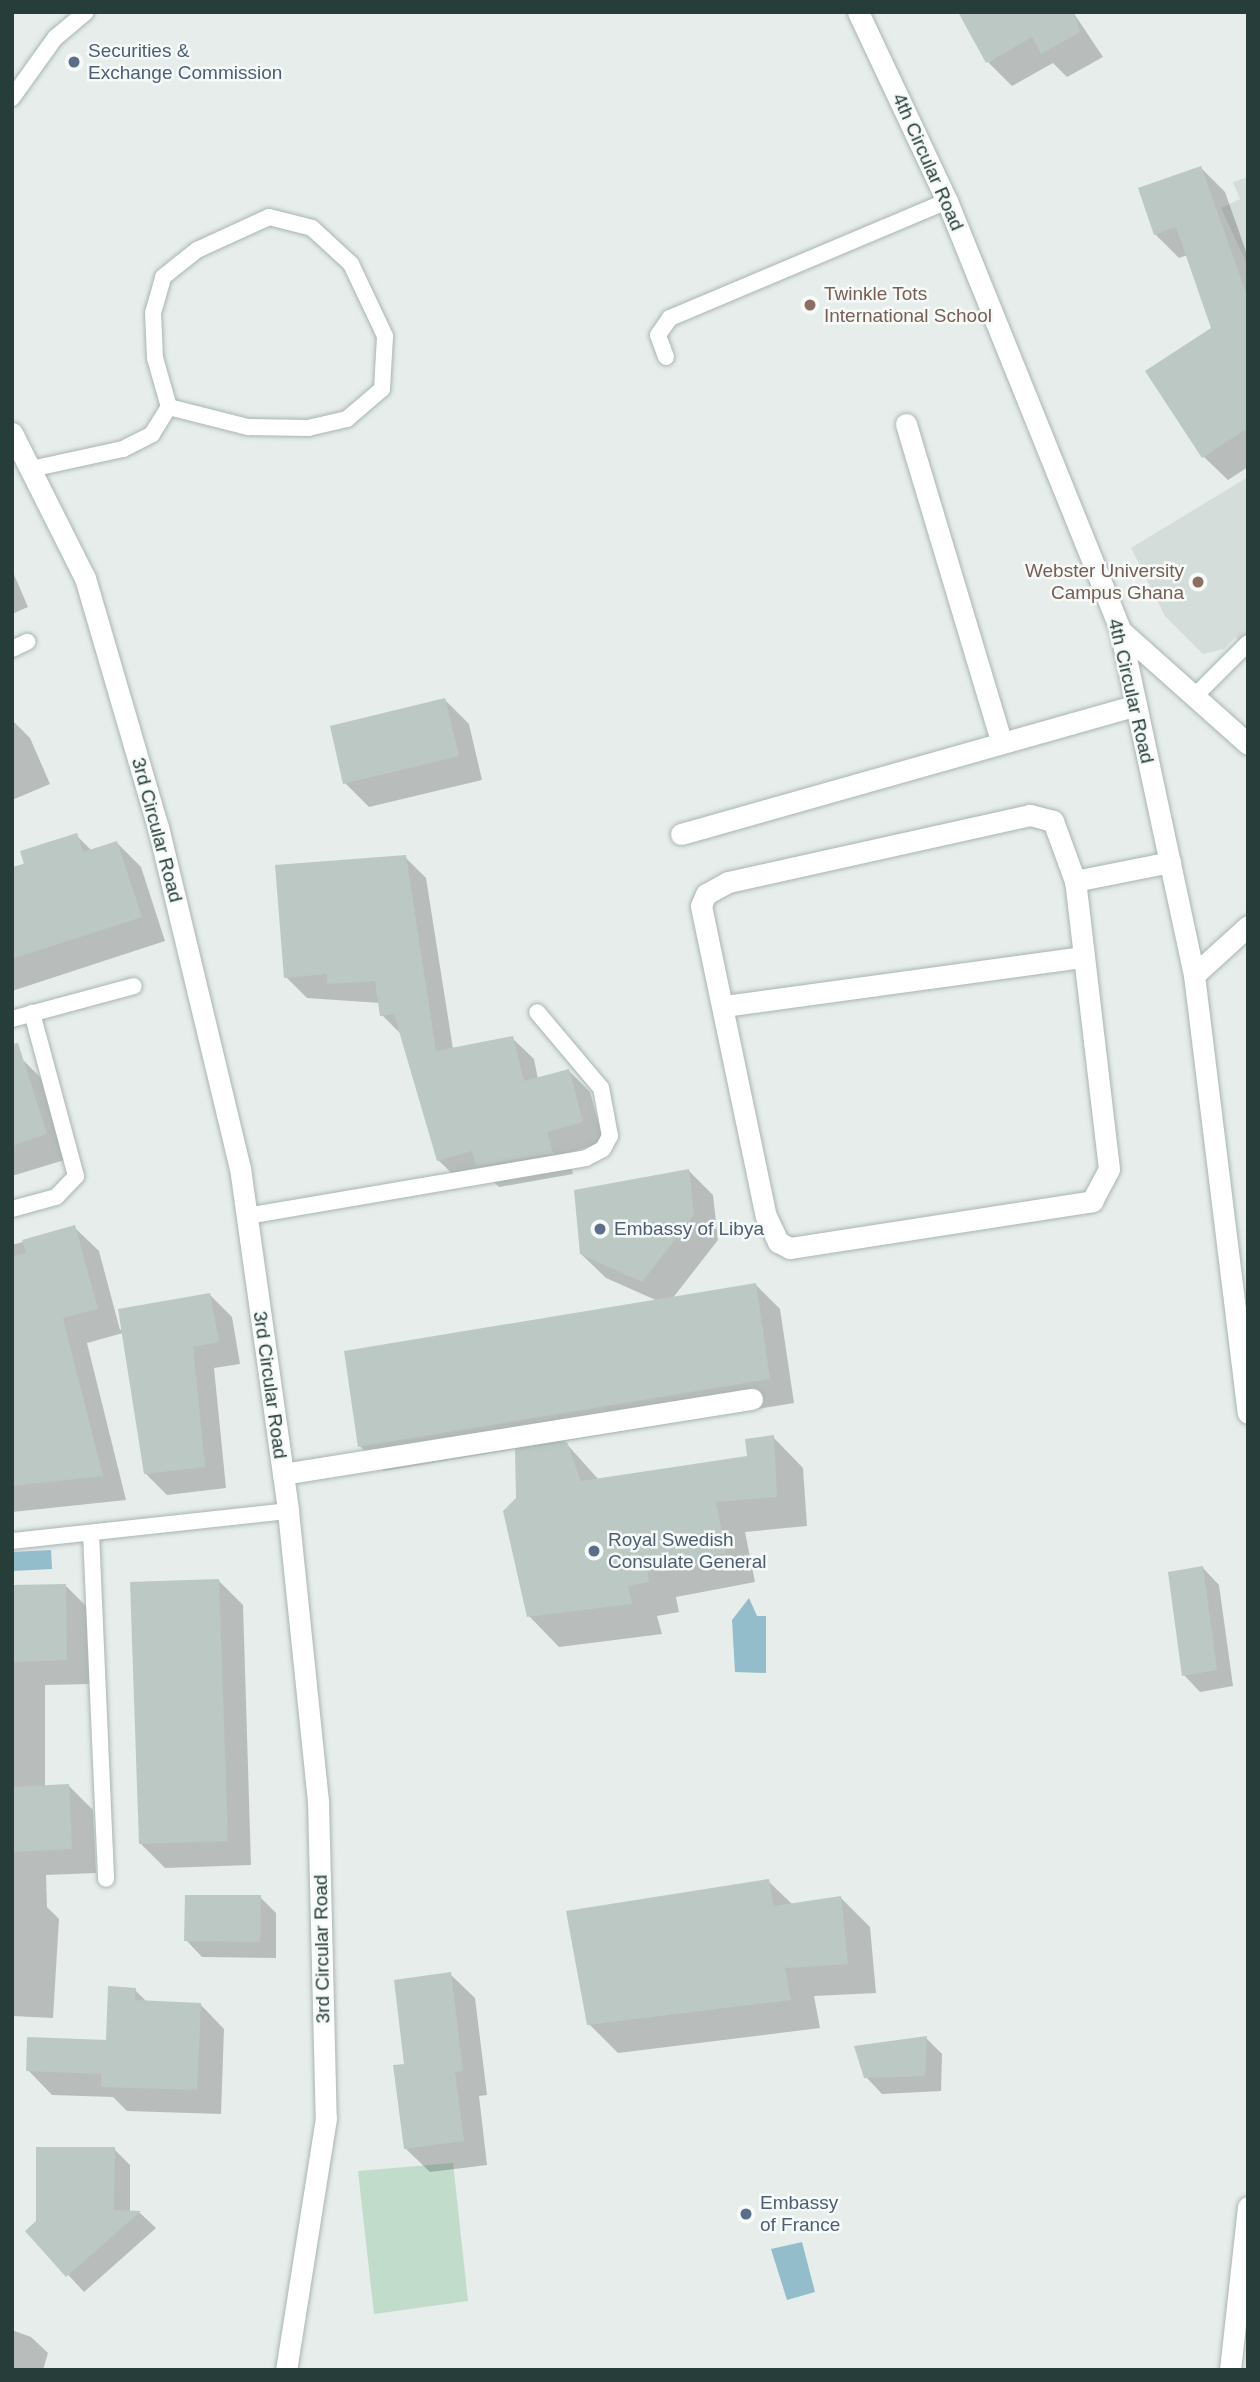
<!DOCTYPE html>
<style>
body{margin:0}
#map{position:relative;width:1260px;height:2382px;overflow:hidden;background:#e6edeb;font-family:Helvetica,sans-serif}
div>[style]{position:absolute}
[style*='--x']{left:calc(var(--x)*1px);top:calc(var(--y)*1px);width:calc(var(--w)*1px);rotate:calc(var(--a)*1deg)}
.built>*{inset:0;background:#d4ddda}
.green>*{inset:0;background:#c1dccb}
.water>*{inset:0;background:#94bdcc}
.shadow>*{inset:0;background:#0003}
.building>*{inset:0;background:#bbc8c4}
.roads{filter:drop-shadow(0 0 2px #a9b5b2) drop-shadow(0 0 2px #a9b5b2)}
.service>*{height:16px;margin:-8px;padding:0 8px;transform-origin:8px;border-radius:8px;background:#fff}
.minor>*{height:21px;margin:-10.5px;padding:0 10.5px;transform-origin:10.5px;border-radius:10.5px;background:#fff}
.tertiary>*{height:21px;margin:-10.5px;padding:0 10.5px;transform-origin:10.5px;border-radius:10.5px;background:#fff}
.dots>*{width:19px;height:19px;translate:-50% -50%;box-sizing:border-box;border:4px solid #f6faf8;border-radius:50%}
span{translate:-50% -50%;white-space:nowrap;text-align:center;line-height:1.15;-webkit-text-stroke:5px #f6faf8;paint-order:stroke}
.service-label{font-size:19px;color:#4e5e75}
.left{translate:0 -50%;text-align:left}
.street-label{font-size:19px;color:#263d3a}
.education-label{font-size:19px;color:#785e54}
.right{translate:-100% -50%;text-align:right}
.frame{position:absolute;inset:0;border:14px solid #263d3a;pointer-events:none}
</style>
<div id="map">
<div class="built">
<i style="clip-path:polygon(1248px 177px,1248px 266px,1221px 208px,1240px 199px,1233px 182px)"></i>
<i style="clip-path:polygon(1248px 477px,1248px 648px,1235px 637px,1224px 649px,1203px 654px,1165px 616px,1131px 548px)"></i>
</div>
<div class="green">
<i style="clip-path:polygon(453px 2163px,468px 2301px,374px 2314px,358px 2171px)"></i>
</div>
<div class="water">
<i style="clip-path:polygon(51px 1550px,52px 1569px,12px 1571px,12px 1552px)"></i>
<i style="clip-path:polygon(749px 1598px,757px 1616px,766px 1616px,766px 1673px,735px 1672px,732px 1620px)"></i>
<i style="clip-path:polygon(802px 2242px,815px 2292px,787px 2300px,771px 2249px)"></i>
</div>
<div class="shadow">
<i style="clip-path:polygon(1073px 12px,1103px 57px,1067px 77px,1053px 63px,1012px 86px,988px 62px)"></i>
<i style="clip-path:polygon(1201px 168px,1225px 192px,1248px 257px,1248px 467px,1228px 480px,1204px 457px,1213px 328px,1188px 255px,1179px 258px,1155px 234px)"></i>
<i style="clip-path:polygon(12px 570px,28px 607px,12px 614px)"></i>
<i style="clip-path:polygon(445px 700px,469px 724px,482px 780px,369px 807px,345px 783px)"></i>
<i style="clip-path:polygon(12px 720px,30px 738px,50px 784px,12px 800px)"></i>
<i style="clip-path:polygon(76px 835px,92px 851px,117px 843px,141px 867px,165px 941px,12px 991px,12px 870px)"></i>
<i style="clip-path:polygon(405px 857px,426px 878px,453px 1049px,512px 1038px,534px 1059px,538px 1079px,569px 1071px,590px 1092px,604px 1143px,567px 1153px,573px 1174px,499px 1187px,486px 1174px,460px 1181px,438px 1160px,402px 1035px,382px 1015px,380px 1003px,307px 998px,286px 977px)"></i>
<i style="clip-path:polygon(23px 1060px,47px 1084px,71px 1158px,12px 1176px,12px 1064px)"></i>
<i style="clip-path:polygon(689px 1171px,713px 1195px,718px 1240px,672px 1299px,756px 1285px,780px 1309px,794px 1403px,564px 1441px,599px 1480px,749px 1458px,773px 1437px,803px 1468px,807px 1526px,745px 1532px,755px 1582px,676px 1597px,679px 1612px,657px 1616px,662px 1634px,559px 1647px,529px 1616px,516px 1449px,384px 1471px,360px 1446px,658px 1301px,606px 1278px,581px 1254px)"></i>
<i style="clip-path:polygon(74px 1227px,99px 1251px,120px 1330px,210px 1295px,232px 1317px,240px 1364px,214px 1368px,226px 1488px,167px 1495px,145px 1473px,123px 1333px,87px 1343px,126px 1500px,12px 1512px,12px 1245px)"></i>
<i style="clip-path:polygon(1203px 1568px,1219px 1585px,1233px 1686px,1200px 1692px,1184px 1675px)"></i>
<i style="clip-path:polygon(219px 1581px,243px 1605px,251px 1865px,165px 1868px,141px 1844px)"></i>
<i style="clip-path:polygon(65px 1585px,90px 1610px,91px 1684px,45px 1685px,45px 1787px,69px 1786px,93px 1810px,96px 1873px,46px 1875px,47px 1907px,59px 1919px,53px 2018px,12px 2016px,12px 1586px)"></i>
<i style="clip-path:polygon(768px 1881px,793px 1905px,841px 1898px,870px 1927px,876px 1993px,814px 1996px,820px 2028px,618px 2053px,589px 2024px)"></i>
<i style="clip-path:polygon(260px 1897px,276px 1913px,276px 1958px,202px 1957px,186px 1940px)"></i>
<i style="clip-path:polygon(450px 1974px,475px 1998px,487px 2095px,479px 2096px,487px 2165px,430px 2172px,405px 2148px,406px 2065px)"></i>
<i style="clip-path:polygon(135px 1990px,148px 2003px,200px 2004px,224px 2029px,221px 2114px,127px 2111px,113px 2097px,52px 2095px,28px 2070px,108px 2042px)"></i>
<i style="clip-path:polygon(926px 2038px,942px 2054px,941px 2091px,882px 2094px,866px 2077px)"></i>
<i style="clip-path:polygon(114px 2149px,130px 2165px,130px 2212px,140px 2213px,156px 2228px,84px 2292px,28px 2231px)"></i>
<i style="clip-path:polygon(12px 2330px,31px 2337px,48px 2353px,43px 2370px,12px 2370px)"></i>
</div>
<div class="building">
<i style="clip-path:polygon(958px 12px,1074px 12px,1080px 32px,1041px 54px,1032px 37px,986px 63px)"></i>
<i style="clip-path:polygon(1201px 166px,1248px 298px,1248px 428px,1202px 458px,1145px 371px,1211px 328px,1176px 227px,1154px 235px,1138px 188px)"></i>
<i style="clip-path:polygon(445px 698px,459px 756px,343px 784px,330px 726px)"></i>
<i style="clip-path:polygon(77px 833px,83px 852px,117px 841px,142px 917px,12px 959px,12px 867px,24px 864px,20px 851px)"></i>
<i style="clip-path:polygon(406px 855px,436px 1051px,513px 1036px,524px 1081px,569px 1069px,583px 1122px,547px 1132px,553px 1153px,476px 1166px,472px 1151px,437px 1161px,394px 1014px,380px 1016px,375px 981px,327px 984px,327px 974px,284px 978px,275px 865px)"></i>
<i style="clip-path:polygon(18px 1043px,47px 1134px,12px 1146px,12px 1044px)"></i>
<i style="clip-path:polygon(689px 1169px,694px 1215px,642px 1282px,580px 1254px,574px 1190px)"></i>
<i style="clip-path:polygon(75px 1225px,98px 1309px,63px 1318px,103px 1476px,12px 1486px,12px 1256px,26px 1253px,22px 1240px)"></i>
<i style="clip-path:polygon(756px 1283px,770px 1379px,358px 1447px,344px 1351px)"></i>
<i style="clip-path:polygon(210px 1293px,219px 1342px,193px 1347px,205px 1467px,144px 1474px,118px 1309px)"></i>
<i style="clip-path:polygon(774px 1435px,777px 1497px,716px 1502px,726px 1553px,647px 1567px,649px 1582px,628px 1586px,632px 1604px,527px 1617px,503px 1511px,516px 1498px,515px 1450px,567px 1442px,581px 1481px,747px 1456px,745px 1439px)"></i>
<i style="clip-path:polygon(1203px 1566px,1217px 1670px,1182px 1676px,1168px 1572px)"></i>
<i style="clip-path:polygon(219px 1579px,228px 1841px,139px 1844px,130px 1582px)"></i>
<i style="clip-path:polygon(66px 1584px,67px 1660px,12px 1662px,12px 1585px)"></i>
<i style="clip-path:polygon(69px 1784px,72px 1849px,12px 1852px,12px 1787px)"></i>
<i style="clip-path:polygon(769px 1879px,774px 1906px,841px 1896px,848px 1964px,785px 1968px,791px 2000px,587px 2025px,566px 1911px)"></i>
<i style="clip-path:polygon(185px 1895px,261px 1895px,260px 1942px,184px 1941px)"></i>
<i style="clip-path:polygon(451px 1972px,463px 2071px,455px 2072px,464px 2141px,404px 2149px,393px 2065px,404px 2064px,394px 1980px)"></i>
<i style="clip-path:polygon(108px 1986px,136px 1988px,135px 2000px,201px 2003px,197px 2090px,101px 2087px,101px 2074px,26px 2071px,27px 2037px,106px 2040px)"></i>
<i style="clip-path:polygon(927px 2036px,925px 2076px,864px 2078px,854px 2046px)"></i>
<i style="clip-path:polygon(36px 2147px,115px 2147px,114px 2210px,141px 2211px,66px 2277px,25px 2231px,36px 2221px)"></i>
</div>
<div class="roads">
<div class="service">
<i style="--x:12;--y:98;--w:74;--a:-54.4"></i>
<i style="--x:55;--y:38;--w:40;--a:-40"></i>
<i style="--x:666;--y:357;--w:23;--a:-110"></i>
<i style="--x:658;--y:335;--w:21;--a:-55"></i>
<i style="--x:670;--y:318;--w:301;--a:-22.9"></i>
<i style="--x:31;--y:469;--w:94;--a:-12.3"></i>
<i style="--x:123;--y:449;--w:33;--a:-27"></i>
<i style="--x:152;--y:434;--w:32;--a:-58"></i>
<i style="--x:169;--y:407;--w:51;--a:-105.9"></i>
<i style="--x:155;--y:358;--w:45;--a:-92.5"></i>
<i style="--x:153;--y:313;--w:37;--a:-74"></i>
<i style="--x:163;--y:277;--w:43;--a:-38.5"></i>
<i style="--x:197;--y:250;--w:79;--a:-24.6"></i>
<i style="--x:269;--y:217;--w:44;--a:14.3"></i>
<i style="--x:312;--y:228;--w:53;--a:42.7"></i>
<i style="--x:351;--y:264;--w:80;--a:64.7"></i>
<i style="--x:385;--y:336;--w:53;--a:93.2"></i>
<i style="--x:382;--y:389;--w:46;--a:139.4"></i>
<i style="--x:347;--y:419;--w:39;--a:167"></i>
<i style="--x:309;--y:428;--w:61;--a:-179.1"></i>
<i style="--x:248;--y:427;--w:81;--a:-165.8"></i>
<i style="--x:12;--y:649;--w:17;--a:-25"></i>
<i style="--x:1194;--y:697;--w:76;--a:-45"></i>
<i style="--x:12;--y:1019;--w:126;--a:-15.1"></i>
<i style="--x:12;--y:1209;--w:46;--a:-15.3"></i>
<i style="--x:56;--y:1197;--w:29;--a:-46"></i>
<i style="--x:76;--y:1176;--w:169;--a:-105.1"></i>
<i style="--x:247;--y:1216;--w:344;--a:-9.7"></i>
<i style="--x:586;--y:1158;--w:19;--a:-28"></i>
<i style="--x:603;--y:1149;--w:15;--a:-62"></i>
<i style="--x:610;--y:1136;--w:49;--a:-100.6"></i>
<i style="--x:601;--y:1088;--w:99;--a:-130.1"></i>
<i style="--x:91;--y:1533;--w:346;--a:87.5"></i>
<i style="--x:12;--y:1541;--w:278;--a:-6.2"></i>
</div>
<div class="minor">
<i style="--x:906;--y:424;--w:333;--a:73.3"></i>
<i style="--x:12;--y:433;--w:162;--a:63.3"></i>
<i style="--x:85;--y:578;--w:259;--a:73.7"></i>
<i style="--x:158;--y:827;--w:351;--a:76.5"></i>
<i style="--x:240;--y:1168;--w:346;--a:82"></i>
<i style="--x:288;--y:1511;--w:292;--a:84.1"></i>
<i style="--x:318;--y:1801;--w:317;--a:88.6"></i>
<i style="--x:326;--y:2118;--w:255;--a:99"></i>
<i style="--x:681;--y:834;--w:473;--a:-15.8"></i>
<i style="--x:1075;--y:881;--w:64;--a:-110.1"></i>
<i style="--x:1053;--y:821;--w:24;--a:-165"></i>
<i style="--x:1030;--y:815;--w:309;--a:167.5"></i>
<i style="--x:728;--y:882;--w:25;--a:151"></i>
<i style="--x:706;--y:894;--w:13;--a:113"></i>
<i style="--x:701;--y:906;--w:317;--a:78.2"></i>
<i style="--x:766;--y:1216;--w:29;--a:65"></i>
<i style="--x:778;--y:1242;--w:13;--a:27"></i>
<i style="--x:790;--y:1248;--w:306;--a:-8.8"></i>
<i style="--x:1092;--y:1201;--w:36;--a:-62"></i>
<i style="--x:1109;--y:1169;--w:290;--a:-96.7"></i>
<i style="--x:1075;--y:881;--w:97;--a:-11.3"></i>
<i style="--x:725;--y:1006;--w:362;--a:-7.8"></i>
<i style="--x:283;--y:1474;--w:475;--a:-9.1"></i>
</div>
<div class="tertiary">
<i style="--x:858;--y:12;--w:209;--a:64.8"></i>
<i style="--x:947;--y:201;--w:463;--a:68"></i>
<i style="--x:1120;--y:630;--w:353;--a:77.9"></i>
<i style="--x:1194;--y:975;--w:441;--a:83"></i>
<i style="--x:1120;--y:630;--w:171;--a:41.7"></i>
<i style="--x:1194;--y:975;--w:73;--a:-42.2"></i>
<i style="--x:1230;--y:2370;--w:164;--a:-83.7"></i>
</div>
</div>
<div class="dots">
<i style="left:74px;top:62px;background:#5c6f8a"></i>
<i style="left:810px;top:305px;background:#8d6e63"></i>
<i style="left:1198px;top:582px;background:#8d6e63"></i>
<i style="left:600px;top:1229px;background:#5c6f8a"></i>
<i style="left:594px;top:1551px;background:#5c6f8a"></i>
<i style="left:746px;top:2214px;background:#5c6f8a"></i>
</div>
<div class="service-label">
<span class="left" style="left:88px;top:62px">Securities &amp;<br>Exchange Commission</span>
<span class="left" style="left:614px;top:1229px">Embassy of Libya</span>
<span class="left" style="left:608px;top:1551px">Royal Swedish<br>Consulate General</span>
<span class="left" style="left:760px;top:2214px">Embassy<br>of France</span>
</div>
<div class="street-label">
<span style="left:928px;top:162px;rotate:66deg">4th Circular Road</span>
<span style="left:1131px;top:691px;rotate:77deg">4th Circular Road</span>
<span style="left:157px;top:830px;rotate:75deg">3rd Circular Road</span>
<span style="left:270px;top:1385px;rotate:82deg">3rd Circular Road</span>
<span style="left:322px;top:1949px;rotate:-91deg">3rd Circular Road</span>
</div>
<div class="education-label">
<span class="left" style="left:824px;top:305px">Twinkle Tots<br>International School</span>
<span class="right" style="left:1184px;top:582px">Webster University<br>Campus Ghana</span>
</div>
<div class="frame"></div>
</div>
